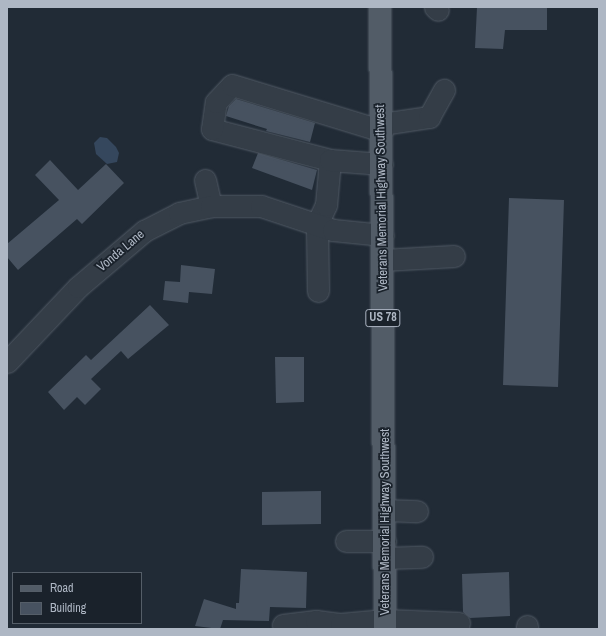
<!DOCTYPE html>
<style>
body{margin:0}
#map{position:relative;width:606px;height:636px;overflow:hidden;background:#212b36;font-family:"Archivo Narrow",sans-serif}
div>[style]{position:absolute}
[style*='--x']{left:calc(var(--x)*1px);top:calc(var(--y)*1px);width:calc(var(--w)*1px);rotate:calc(var(--a)*1deg)}
.water>*{inset:0;background:#35475d}
.building>*{inset:0;background:#475260}
.roads{filter:drop-shadow(0 0 1px #515a65) drop-shadow(0 0 1px #515a65)}
.minor>*{height:21px;margin:-10.5px;padding:0 10.5px;transform-origin:10.5px;border-radius:10.5px;background:#343d47}
.major>*{height:22px;margin:-11px;padding:0 11px;transform-origin:11px;border-radius:11px;background:#525c67}
span{translate:-50% -50%;white-space:nowrap;text-align:center;line-height:1.15;-webkit-text-stroke:3.5px #1a222b;paint-order:stroke}
.shield-label span{padding:1px 3px;background:#1a222b;border:1px solid;border-radius:3px;-webkit-text-stroke-width:0}
.shield-label{font-size:12px;color:#aeb7c4;font-weight:700}
.street-label{font-size:13px;color:#aeb7c4}
.frame{position:absolute;inset:0;border:8px solid #aeb7c4;pointer-events:none}
.legend{position:absolute;left:12px;top:572px;width:130px;height:52px;box-sizing:border-box;background:#1a222b;border:1px solid #555e68;margin:0;padding:5px 7px;list-style:none;font-size:12px;color:#aeb7c4}
.legend li{display:flex;align-items:center;gap:8px;height:20px}
.legend b{width:20px;border:1px solid #555e68}
</style>
<div id="map">
<div class="water">
<i style="clip-path:polygon(100px 137px,107px 138px,116px 147px,119px 153px,117px 162px,107px 164px,96px 154px,94px 143px)"></i>
</div>
<div class="building">
<i style="clip-path:polygon(477px 7px,547px 8px,547px 30px,505px 30px,503px 49px,475px 48px)"></i>
<i style="clip-path:polygon(236px 99px,315px 123px,310px 142px,266px 131px,267px 129px,226px 116px,229px 106px)"></i>
<i style="clip-path:polygon(258px 153px,317px 170px,312px 190px,252px 168px)"></i>
<i style="clip-path:polygon(50px 160px,78px 190px,106px 164px,124px 183px,82px 224px,77px 219px,18px 270px,7px 257px,7px 244px,59px 200px,35px 175px)"></i>
<i style="clip-path:polygon(509px 198px,564px 200px,558px 387px,503px 385px)"></i>
<i style="clip-path:polygon(181px 265px,215px 269px,212px 294px,189px 292px,188px 303px,163px 300px,165px 281px,180px 282px)"></i>
<i style="clip-path:polygon(150px 305px,169px 325px,128px 359px,121px 351px,91px 379px,101px 389px,85px 405px,77px 397px,64px 410px,48px 392px,86px 355px,91px 360px)"></i>
<i style="clip-path:polygon(275px 357px,304px 357px,304px 402px,276px 403px)"></i>
<i style="clip-path:polygon(321px 491px,321px 524px,262px 525px,262px 492px)"></i>
<i style="clip-path:polygon(241px 569px,307px 572px,306px 608px,270px 607px,269px 621px,223px 620px,220px 629px,195px 626px,204px 599px,236px 609px,236px 603px,239px 603px)"></i>
<i style="clip-path:polygon(509px 572px,510px 616px,470px 618px,463px 612px,462px 574px)"></i>
</div>
<div class="roads">
<div class="minor">
<i style="--x:435;--y:7;--w:4;--a:45"></i>
<i style="--x:382;--y:124;--w:48;--a:-8.5"></i>
<i style="--x:429;--y:117;--w:31;--a:-61"></i>
<i style="--x:330;--y:160;--w:122;--a:-165.3"></i>
<i style="--x:212;--y:129;--w:27;--a:-82"></i>
<i style="--x:216;--y:102;--w:23;--a:-47"></i>
<i style="--x:232;--y:85;--w:157;--a:17"></i>
<i style="--x:205;--y:180;--w:27;--a:77"></i>
<i style="--x:383;--y:260;--w:71;--a:-3.2"></i>
<i style="--x:318;--y:291;--w:67;--a:-90.9"></i>
<i style="--x:317;--y:224;--w:21;--a:-65"></i>
<i style="--x:326;--y:205;--w:45;--a:-84.9"></i>
<i style="--x:330;--y:160;--w:52;--a:4.4"></i>
<i style="--x:7;--y:362;--w:103;--a:-46.6"></i>
<i style="--x:78;--y:287;--w:87;--a:-40.3"></i>
<i style="--x:144;--y:231;--w:39;--a:-27"></i>
<i style="--x:179;--y:213;--w:33;--a:-12"></i>
<i style="--x:211;--y:206;--w:50;--a:0"></i>
<i style="--x:261;--y:206;--w:76;--a:18.4"></i>
<i style="--x:333;--y:230;--w:50;--a:5.7"></i>
<i style="--x:384;--y:510;--w:33;--a:2"></i>
<i style="--x:346;--y:541;--w:39;--a:0"></i>
<i style="--x:385;--y:558;--w:37;--a:-2"></i>
<i style="--x:283;--y:625;--w:33;--a:-7"></i>
<i style="--x:316;--y:621;--w:25;--a:7"></i>
<i style="--x:341;--y:624;--w:44;--a:-5.2"></i>
<i style="--x:385;--y:620;--w:74;--a:2.3"></i>
<i style="--x:527;--y:626;--w:3;--a:90"></i>
</div>
<div class="major">
<i style="--x:380;--y:7;--w:622;--a:89.54"></i>
</div>
</div>
<div class="shield-label">
<span style="left:383px;top:318px">US 78</span>
</div>
<div class="street-label">
<span style="left:382px;top:198px;rotate:-91deg">Veterans Memorial Highway Southwest</span>
<span style="left:121px;top:251px;rotate:-40deg">Vonda Lane</span>
<span style="left:385px;top:522px;rotate:-90deg">Veterans Memorial Highway Southwest</span>
</div>
<div class="frame"></div>
<ul class="legend">
<li><b style="height:5px;background:#525c67"></b>Road</li>
<li><b style="height:11px;background:#475260"></b>Building</li>
</ul>
</div>
